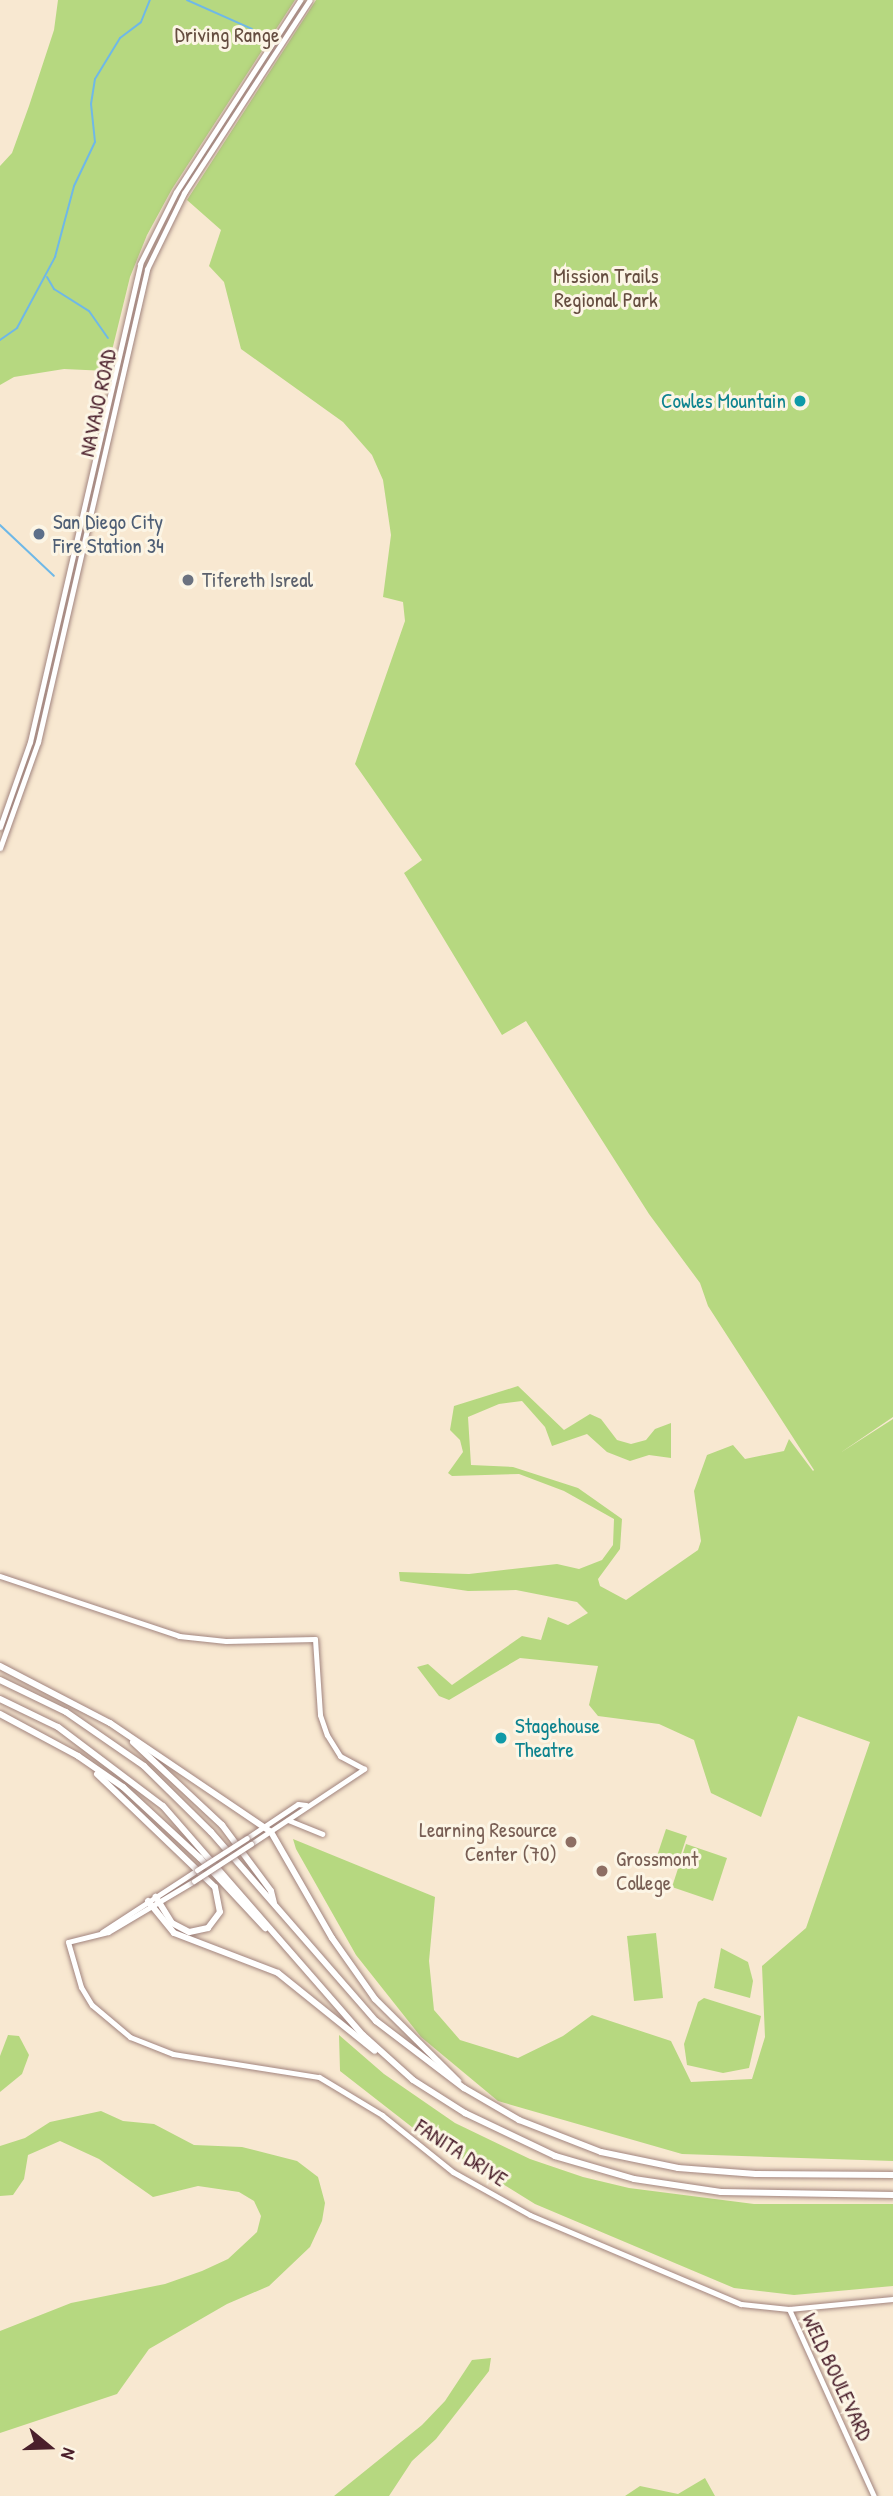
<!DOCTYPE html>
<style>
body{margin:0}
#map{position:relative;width:893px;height:2496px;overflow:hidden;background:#f8e8d1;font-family:"Patrick Hand",sans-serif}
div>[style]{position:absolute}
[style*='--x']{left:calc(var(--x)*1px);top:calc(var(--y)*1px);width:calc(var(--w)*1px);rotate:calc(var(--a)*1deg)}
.green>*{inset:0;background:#b6d880}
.stream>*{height:2px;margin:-1px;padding:0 1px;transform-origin:1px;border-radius:1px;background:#6fb8e7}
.roads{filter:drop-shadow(0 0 2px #a1847e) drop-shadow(0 0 2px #a1847e)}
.major>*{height:5px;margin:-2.5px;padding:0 2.5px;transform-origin:2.5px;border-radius:2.5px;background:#fff}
.highway>*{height:6px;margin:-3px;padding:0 3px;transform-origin:3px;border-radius:3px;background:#fff}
.bridges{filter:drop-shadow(0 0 2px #a1847e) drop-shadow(0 0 2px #a1847e)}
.major-bridge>*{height:5px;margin:-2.5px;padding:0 2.5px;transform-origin:2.5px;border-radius:2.5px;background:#fff}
.dots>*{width:19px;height:19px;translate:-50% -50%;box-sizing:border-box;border:4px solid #fcf5e5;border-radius:50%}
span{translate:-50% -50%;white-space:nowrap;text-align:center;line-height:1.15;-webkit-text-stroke:6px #fcf5e5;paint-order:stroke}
.park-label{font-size:21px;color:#654d40}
.culture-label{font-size:21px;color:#0d838f}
.right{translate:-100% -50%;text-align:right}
.left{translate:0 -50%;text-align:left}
.street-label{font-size:21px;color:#4a1f2b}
.service-label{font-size:21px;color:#4e5e75}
.worship-label{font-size:21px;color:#5b616d}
.education-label{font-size:21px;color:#785e54}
.north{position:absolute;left:14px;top:2412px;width:70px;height:70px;-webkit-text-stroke:5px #fcf5e5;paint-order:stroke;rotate:109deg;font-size:19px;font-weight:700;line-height:28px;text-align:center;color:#4a1f2b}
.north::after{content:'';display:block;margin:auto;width:24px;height:32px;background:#4a1f2b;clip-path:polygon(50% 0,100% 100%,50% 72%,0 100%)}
</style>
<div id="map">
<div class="green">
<i style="clip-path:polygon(58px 0,295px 0,172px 189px,147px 235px,130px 277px,107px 371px,64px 369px,14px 377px,0 385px,0 166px,12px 153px,29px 106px,54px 30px)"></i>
<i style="clip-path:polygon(316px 0,893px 0,893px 1417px,840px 1453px,893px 1419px,893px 2161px,682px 2154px,498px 2101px,421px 2037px,356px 1955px,296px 1849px,293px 1839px,435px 1897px,429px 1961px,434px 2010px,460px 2040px,518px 2058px,563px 2036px,592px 2015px,671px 2041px,691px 2082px,752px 2079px,765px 2037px,762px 1966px,806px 1928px,870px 1742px,798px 1716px,761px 1817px,711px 1793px,694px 1740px,659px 1724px,598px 1716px,589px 1705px,598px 1666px,520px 1658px,449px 1700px,439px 1696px,417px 1667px,428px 1664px,452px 1685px,522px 1636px,541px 1640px,548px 1617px,568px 1625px,588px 1613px,577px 1602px,516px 1590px,468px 1591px,400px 1581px,399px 1572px,469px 1574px,557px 1564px,579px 1569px,602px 1560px,613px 1545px,614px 1519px,564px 1491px,519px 1474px,452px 1476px,448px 1473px,463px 1452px,460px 1440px,450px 1430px,454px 1406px,518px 1386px,564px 1430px,590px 1414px,601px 1419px,617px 1440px,631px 1444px,646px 1440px,655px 1429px,671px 1423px,671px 1458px,649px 1455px,630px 1461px,607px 1452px,587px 1434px,552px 1446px,545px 1427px,522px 1401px,499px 1404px,468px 1417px,471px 1465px,513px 1467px,578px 1488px,622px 1519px,620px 1549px,598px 1579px,600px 1586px,626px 1600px,698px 1550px,701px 1541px,694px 1491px,707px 1455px,733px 1445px,745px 1459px,784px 1451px,789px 1439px,813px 1471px,814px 1470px,708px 1306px,700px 1283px,649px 1214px,526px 1021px,502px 1035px,404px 873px,422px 860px,355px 764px,405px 621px,403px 602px,383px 597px,391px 535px,383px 480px,372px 455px,343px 422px,241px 349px,224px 282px,209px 266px,221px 230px,187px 200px)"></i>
<i style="clip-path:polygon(666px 1829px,687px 1836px,678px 1863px,657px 1856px)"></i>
<i style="clip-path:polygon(686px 1844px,727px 1858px,713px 1901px,672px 1887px)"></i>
<i style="clip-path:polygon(656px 1933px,663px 1998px,634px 2001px,627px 1936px)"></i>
<i style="clip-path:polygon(721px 1948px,748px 1962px,753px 1981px,750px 1998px,714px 1988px)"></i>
<i style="clip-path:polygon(704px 1998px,761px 2016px,749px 2068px,723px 2073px,687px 2065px,684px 2044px,698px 2002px)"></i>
<i style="clip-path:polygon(8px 2035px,19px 2036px,29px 2055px,22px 2074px,0 2092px,0 2056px)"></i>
<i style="clip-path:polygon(339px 2035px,384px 2074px,455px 2123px,530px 2159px,583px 2177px,629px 2188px,754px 2204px,893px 2204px,893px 2286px,794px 2295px,734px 2288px,535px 2204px,417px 2131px,340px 2071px)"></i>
<i style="clip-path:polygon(101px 2111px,123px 2121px,154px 2124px,194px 2145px,242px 2147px,297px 2161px,318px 2177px,325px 2203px,322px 2221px,310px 2247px,269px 2286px,227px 2304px,149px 2349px,117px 2394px,0 2433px,0 2331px,71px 2303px,165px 2284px,202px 2271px,228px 2259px,257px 2232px,261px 2216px,254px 2201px,239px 2192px,198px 2186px,153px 2197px,99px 2159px,60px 2141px,28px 2155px,24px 2179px,13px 2195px,0 2196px,0 2146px,25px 2138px,50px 2122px)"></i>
<i style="clip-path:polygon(491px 2358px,489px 2371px,436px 2439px,412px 2461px,389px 2496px,334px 2496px,422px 2425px,445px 2401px,472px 2360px)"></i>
<i style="clip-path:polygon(705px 2478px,715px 2496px,625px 2496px,640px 2486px,678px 2494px)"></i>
</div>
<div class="stream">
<i style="--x:187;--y:0;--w:71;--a:24"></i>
<i style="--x:47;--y:277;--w:14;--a:60"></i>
<i style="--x:54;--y:289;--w:41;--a:32.2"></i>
<i style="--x:89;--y:311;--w:33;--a:55"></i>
<i style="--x:0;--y:340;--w:21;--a:-35"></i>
<i style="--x:17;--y:328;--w:81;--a:-61.8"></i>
<i style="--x:55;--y:257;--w:73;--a:-75"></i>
<i style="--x:74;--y:186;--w:49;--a:-64.5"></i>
<i style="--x:95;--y:142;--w:38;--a:-96"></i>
<i style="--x:91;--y:104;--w:25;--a:-81"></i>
<i style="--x:95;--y:79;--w:48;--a:-58.6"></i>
<i style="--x:120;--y:38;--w:26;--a:-37"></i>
<i style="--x:141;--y:22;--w:24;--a:-68"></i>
<i style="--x:0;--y:525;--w:74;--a:43.4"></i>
</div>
<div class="roads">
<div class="major">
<i style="--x:0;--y:827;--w:90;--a:-70.6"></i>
<i style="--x:30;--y:742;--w:490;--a:-77"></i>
<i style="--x:140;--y:264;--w:80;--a:-63.4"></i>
<i style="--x:176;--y:192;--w:229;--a:-57.1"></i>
<i style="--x:0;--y:848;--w:113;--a:-70.3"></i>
<i style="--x:38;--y:742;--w:485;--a:-77"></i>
<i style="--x:147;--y:269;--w:85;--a:-64"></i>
<i style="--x:184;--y:193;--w:230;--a:-56.9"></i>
<i style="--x:0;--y:1576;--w:189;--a:18.5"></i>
<i style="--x:179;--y:1636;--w:47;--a:6.1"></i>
<i style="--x:226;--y:1641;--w:89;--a:-1.3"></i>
<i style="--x:315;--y:1639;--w:76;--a:86.2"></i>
<i style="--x:320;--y:1715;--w:21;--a:71"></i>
<i style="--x:327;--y:1735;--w:25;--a:58"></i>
<i style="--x:340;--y:1756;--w:27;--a:28"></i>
<i style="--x:288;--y:1820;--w:37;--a:22"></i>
<i style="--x:247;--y:1838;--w:61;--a:-33.7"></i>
<i style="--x:298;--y:1804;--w:8;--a:7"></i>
<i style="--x:251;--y:1844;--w:136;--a:-33.6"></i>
<i style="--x:194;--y:1881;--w:100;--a:149.3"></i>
<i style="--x:108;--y:1932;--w:41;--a:166"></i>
<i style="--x:68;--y:1942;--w:47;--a:73.9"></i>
<i style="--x:81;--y:1987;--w:21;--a:59"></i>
<i style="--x:92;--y:2005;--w:50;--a:40.1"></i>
<i style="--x:130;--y:2037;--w:46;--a:21.6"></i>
<i style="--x:173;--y:2054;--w:148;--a:9"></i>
<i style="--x:319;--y:2077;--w:74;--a:31.1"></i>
<i style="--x:382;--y:2115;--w:91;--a:38.8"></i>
<i style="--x:453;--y:2172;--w:88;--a:29.2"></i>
<i style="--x:530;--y:2215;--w:229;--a:22.9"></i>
<i style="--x:741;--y:2304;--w:48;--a:5.9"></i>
<i style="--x:789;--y:2309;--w:104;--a:-5.5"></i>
<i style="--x:102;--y:1932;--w:113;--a:-33.1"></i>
<i style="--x:789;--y:2309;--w:205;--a:65.6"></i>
</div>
<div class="highway">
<i style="--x:0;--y:1666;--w:124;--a:27.4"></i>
<i style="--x:110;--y:1723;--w:194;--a:34.1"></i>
<i style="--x:271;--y:1832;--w:122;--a:60.1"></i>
<i style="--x:332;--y:1938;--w:75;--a:54.8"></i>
<i style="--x:375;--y:1999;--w:117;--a:44.7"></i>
<i style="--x:0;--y:1680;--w:73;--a:25.9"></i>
<i style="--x:66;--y:1712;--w:95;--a:34.7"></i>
<i style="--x:144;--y:1766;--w:94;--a:44.6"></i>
<i style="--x:211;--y:1832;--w:251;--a:48.9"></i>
<i style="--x:376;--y:2021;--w:111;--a:37.3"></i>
<i style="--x:464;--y:2088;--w:64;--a:30.2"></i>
<i style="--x:519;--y:2120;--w:88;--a:21.3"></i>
<i style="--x:601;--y:2152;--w:79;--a:11.7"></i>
<i style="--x:678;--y:2168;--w:78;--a:4.4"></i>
<i style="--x:756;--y:2174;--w:137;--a:0.4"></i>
<i style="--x:0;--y:1699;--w:64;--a:25.8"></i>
<i style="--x:58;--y:1727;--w:131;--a:37"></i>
<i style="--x:163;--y:1806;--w:304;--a:48.9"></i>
<i style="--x:363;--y:2035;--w:67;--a:42"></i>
<i style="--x:413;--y:2080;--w:62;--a:32.4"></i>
<i style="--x:465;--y:2113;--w:100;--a:25.5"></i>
<i style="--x:555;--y:2156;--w:82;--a:16.2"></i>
<i style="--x:634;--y:2179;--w:88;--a:8.5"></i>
<i style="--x:721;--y:2192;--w:172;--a:1"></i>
<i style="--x:0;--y:1714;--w:89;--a:28.3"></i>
<i style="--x:78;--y:1756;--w:55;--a:34.6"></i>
<i style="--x:123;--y:1787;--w:105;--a:42.7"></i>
<i style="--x:200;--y:1858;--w:96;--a:47.1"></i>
<i style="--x:133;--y:1742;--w:122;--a:43"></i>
<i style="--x:222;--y:1825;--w:82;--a:53.4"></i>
<i style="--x:271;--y:1891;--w:12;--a:76"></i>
<i style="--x:97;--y:1774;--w:163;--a:43.8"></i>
<i style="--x:215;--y:1887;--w:25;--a:79"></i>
<i style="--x:220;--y:1912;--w:20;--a:127"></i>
<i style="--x:208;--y:1928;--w:19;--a:168"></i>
<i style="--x:189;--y:1932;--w:19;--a:-152"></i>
<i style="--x:172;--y:1923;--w:31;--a:-122"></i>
<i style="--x:148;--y:1901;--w:41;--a:50.9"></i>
<i style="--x:174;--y:1933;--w:111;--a:21"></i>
<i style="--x:278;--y:1973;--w:124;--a:38.8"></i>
</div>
</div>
<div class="bridges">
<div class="major-bridge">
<i style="--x:197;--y:1870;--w:59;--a:-32.6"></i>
<i style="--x:194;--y:1881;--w:68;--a:-33"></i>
</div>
</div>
<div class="dots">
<i style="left:800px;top:401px;background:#0f9aa8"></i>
<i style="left:39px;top:534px;background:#5c6f8a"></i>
<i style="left:188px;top:580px;background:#6b7280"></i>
<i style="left:501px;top:1738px;background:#0f9aa8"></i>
<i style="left:571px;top:1842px;background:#8d6e63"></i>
<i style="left:602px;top:1871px;background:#8d6e63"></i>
</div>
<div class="park-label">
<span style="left:227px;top:35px">Driving Range</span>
<span style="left:606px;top:288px">Mission Trails<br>Regional Park</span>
</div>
<div class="culture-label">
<span class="right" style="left:786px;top:401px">Cowles Mountain</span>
<span class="left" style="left:515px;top:1738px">Stagehouse<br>Theatre</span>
</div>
<div class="street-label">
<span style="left:98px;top:403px;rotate:-78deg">NAVAJO ROAD</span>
<span style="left:461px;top:2153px;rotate:33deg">FANITA DRIVE</span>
<span style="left:837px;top:2377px;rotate:65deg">WELD BOULEVARD</span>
</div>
<div class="service-label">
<span class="left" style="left:53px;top:534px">San Diego City<br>Fire Station 34</span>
</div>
<div class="worship-label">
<span class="left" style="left:202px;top:580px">Tifereth Isreal</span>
</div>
<div class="education-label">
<span class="right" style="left:557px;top:1842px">Learning Resource<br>Center (70)</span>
<span class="left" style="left:616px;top:1871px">Grossmont<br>College</span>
</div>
<div class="north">N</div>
</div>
